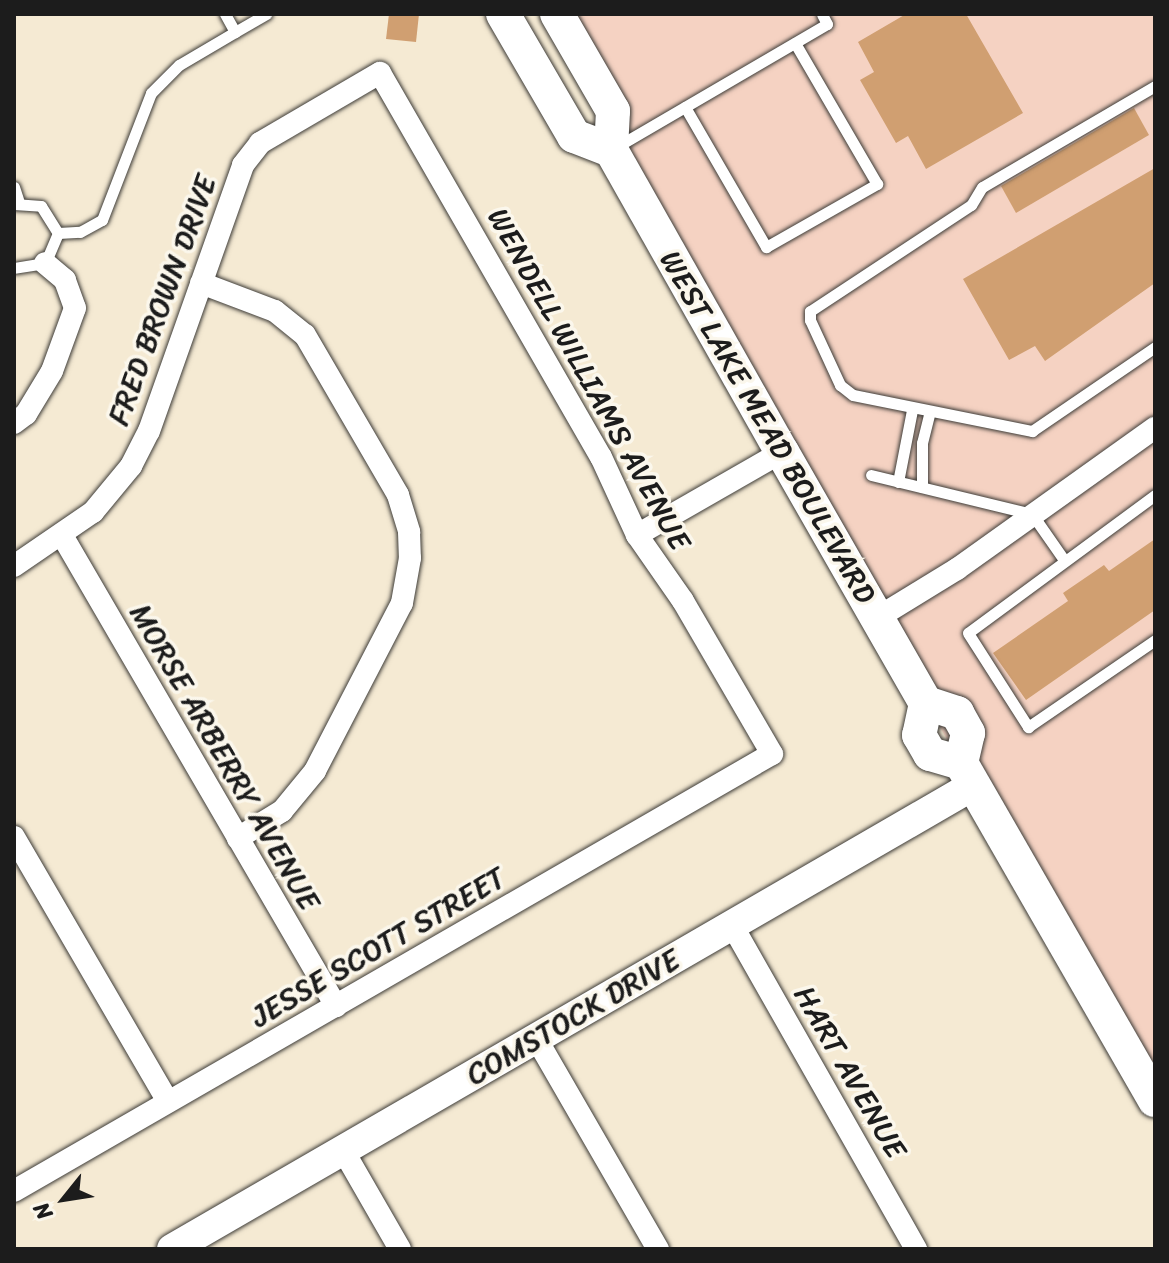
<!DOCTYPE html>
<style>
body{margin:0}
#map{position:relative;width:1169px;height:1263px;overflow:hidden;background:#f5ead3;font-family:Sriracha,sans-serif}
div>[style]{position:absolute}
[style*='--x']{left:calc(var(--x)*1px);top:calc(var(--y)*1px);width:calc(var(--w)*1px);rotate:calc(var(--a)*1deg)}
.built>*{inset:0;background:#f5d2c2}
.building>*{inset:0;background:#d09f71}
.roads{filter:drop-shadow(0 0 2px #3d3b37) drop-shadow(0 0 2px #3d3b37)}
.lane>*{height:11px;margin:-5.5px;padding:0 5.5px;transform-origin:5.5px;border-radius:5.5px;background:#fff}
.street>*{height:22px;margin:-11px;padding:0 11px;transform-origin:11px;border-radius:11px;background:#fff}
.secondary>*{height:30px;margin:-15px;padding:0 15px;transform-origin:15px;border-radius:15px;background:#fff}
.primary>*{height:34px;margin:-17px;padding:0 17px;transform-origin:17px;border-radius:17px;background:#fff}
span{translate:-50% -50%;white-space:nowrap;text-align:center;line-height:1.15;-webkit-text-stroke:7px #fbf7ec;paint-order:stroke}
.street-label{font-size:30px;color:#1c1c1c}
.frame{position:absolute;inset:0;border:16px solid #1c1c1c;pointer-events:none}
.north{position:absolute;left:24px;top:1159px;width:80px;height:80px;-webkit-text-stroke:6px #fbf7ec;paint-order:stroke;rotate:240deg;font-size:22px;font-weight:700;line-height:32px;text-align:center;color:#1c1c1c}
.north::after{content:'';display:block;margin:auto;width:28px;height:36px;background:#1c1c1c;clip-path:polygon(50% 0,100% 100%,50% 72%,0 100%)}
</style>
<div id="map">
<div class="built">
<i style="clip-path:polygon(553px 14px,1155px 14px,1155px 1100px,926px 703px)"></i>
</div>
<div class="building">
<i style="clip-path:polygon(389px 14px,419px 14px,416px 42px,386px 39px)"></i>
<i style="clip-path:polygon(906px 14px,966px 14px,1023px 113px,926px 169px,908px 136px,896px 143px,860px 80px,874px 72px,858px 42px)"></i>
<i style="clip-path:polygon(1134px 108px,1149px 135px,1016px 213px,1001px 186px)"></i>
<i style="clip-path:polygon(1155px 168px,1155px 283px,1045px 361px,1035px 346px,1009px 360px,963px 279px)"></i>
<i style="clip-path:polygon(1155px 539px,1155px 610px,1026px 700px,993px 653px,1068px 601px,1063px 593px,1104px 565px,1109px 571px)"></i>
</div>
<div class="roads">
<div class="lane">
<i style="--x:235;--y:32;--w:36;--a:-30"></i>
<i style="--x:1155;--y:86;--w:200;--a:149.7"></i>
<i style="--x:982;--y:187;--w:21;--a:121"></i>
<i style="--x:971;--y:205;--w:193;--a:146.6"></i>
<i style="--x:810;--y:311;--w:9;--a:90"></i>
<i style="--x:810;--y:320;--w:72;--a:65.2"></i>
<i style="--x:840;--y:385;--w:16;--a:38"></i>
<i style="--x:853;--y:395;--w:183;--a:11.4"></i>
<i style="--x:1032;--y:431;--w:149;--a:-34.3"></i>
<i style="--x:685;--y:107;--w:162;--a:59.9"></i>
<i style="--x:766;--y:247;--w:128;--a:-29.6"></i>
<i style="--x:877;--y:184;--w:163;--a:-120.2"></i>
<i style="--x:618;--y:146;--w:242;--a:-30.3"></i>
<i style="--x:827;--y:24;--w:11;--a:-117"></i>
<i style="--x:14;--y:187;--w:16;--a:72"></i>
<i style="--x:14;--y:204;--w:27;--a:4"></i>
<i style="--x:41;--y:206;--w:32;--a:58"></i>
<i style="--x:58;--y:233;--w:33;--a:113"></i>
<i style="--x:45;--y:263;--w:31;--a:171"></i>
<i style="--x:58;--y:233;--w:22;--a:-3"></i>
<i style="--x:80;--y:232;--w:25;--a:-29"></i>
<i style="--x:102;--y:220;--w:136;--a:-68.9"></i>
<i style="--x:151;--y:93;--w:40;--a:-45"></i>
<i style="--x:179;--y:65;--w:65;--a:-30.5"></i>
<i style="--x:235;--y:32;--w:21;--a:-119"></i>
<i style="--x:871;--y:475;--w:166;--a:13.6"></i>
<i style="--x:1032;--y:514;--w:56;--a:55.2"></i>
<i style="--x:898;--y:482;--w:73;--a:-79"></i>
<i style="--x:922;--y:487;--w:44;--a:-90"></i>
<i style="--x:922;--y:443;--w:32;--a:-76"></i>
<i style="--x:1155;--y:495;--w:232;--a:143.6"></i>
<i style="--x:968;--y:633;--w:112;--a:57.4"></i>
<i style="--x:1028;--y:727;--w:154;--a:-34.4"></i>
</div>
<div class="street">
<i style="--x:201;--y:283;--w:79;--a:20.7"></i>
<i style="--x:275;--y:311;--w:38;--a:39"></i>
<i style="--x:305;--y:335;--w:185;--a:59.8"></i>
<i style="--x:398;--y:495;--w:39;--a:73"></i>
<i style="--x:409;--y:532;--w:26;--a:88"></i>
<i style="--x:410;--y:558;--w:46;--a:100.1"></i>
<i style="--x:402;--y:603;--w:189;--a:117.4"></i>
<i style="--x:315;--y:771;--w:52;--a:129.5"></i>
<i style="--x:282;--y:811;--w:52;--a:148.5"></i>
<i style="--x:14;--y:423;--w:15;--a:-37"></i>
<i style="--x:26;--y:414;--w:50;--a:-58.8"></i>
<i style="--x:52;--y:371;--w:67;--a:-69.9"></i>
<i style="--x:75;--y:308;--w:30;--a:-110"></i>
<i style="--x:65;--y:280;--w:26;--a:-140"></i>
<i style="--x:637;--y:535;--w:167;--a:-29.8"></i>
<i style="--x:63;--y:537;--w:543;--a:59.8"></i>
<i style="--x:14;--y:566;--w:96;--a:-34.4"></i>
<i style="--x:93;--y:512;--w:60;--a:-50.4"></i>
<i style="--x:131;--y:466;--w:39;--a:-63"></i>
<i style="--x:149;--y:431;--w:282;--a:-70.5"></i>
<i style="--x:243;--y:165;--w:28;--a:-52"></i>
<i style="--x:260;--y:143;--w:139;--a:-30.3"></i>
<i style="--x:380;--y:73;--w:443;--a:60.1"></i>
<i style="--x:601;--y:457;--w:86;--a:65.2"></i>
<i style="--x:637;--y:535;--w:80;--a:55.1"></i>
<i style="--x:683;--y:601;--w:177;--a:59.8"></i>
<i style="--x:772;--y:754;--w:875;--a:150.04"></i>
<i style="--x:877;--y:618;--w:94;--a:-31.5"></i>
<i style="--x:957;--y:569;--w:243;--a:-35.5"></i>
<i style="--x:14;--y:837;--w:306;--a:59.8"></i>
<i style="--x:732;--y:925;--w:373;--a:60.4"></i>
<i style="--x:536;--y:1038;--w:244;--a:60"></i>
<i style="--x:343;--y:1150;--w:114;--a:60.1"></i>
</div>
<div class="secondary">
<i style="--x:172;--y:1249;--w:927;--a:-30.05"></i>
</div>
<div class="primary">
<i style="--x:503;--y:14;--w:141;--a:59.8"></i>
<i style="--x:574;--y:136;--w:40;--a:21"></i>
<i style="--x:557;--y:14;--w:112;--a:60"></i>
<i style="--x:613;--y:111;--w:39;--a:93"></i>
<i style="--x:611;--y:150;--w:347;--a:60.5"></i>
<i style="--x:782;--y:452;--w:289;--a:60.2"></i>
<i style="--x:926;--y:703;--w:33;--a:18"></i>
<i style="--x:957;--y:713;--w:23;--a:61"></i>
<i style="--x:968;--y:733;--w:31;--a:103"></i>
<i style="--x:926;--y:703;--w:33;--a:102"></i>
<i style="--x:919;--y:735;--w:22;--a:60"></i>
<i style="--x:930;--y:754;--w:32;--a:16"></i>
<i style="--x:961;--y:763;--w:389;--a:60.1"></i>
</div>
</div>
<div class="street-label">
<span style="left:162px;top:300px;rotate:-70deg">FRED BROWN DRIVE</span>
<span style="left:589px;top:379px;rotate:61deg">WENDELL WILLIAMS AVENUE</span>
<span style="left:768px;top:427px;rotate:60deg">WEST LAKE MEAD BOULEVARD</span>
<span style="left:225px;top:757px;rotate:60deg">MORSE ARBERRY AVENUE</span>
<span style="left:378px;top:947px;rotate:-30deg">JESSE SCOTT STREET</span>
<span style="left:573px;top:1017px;rotate:-30deg">COMSTOCK DRIVE</span>
<span style="left:850px;top:1072px;rotate:60deg">HART AVENUE</span>
</div>
<div class="frame"></div>
<div class="north">N</div>
</div>
